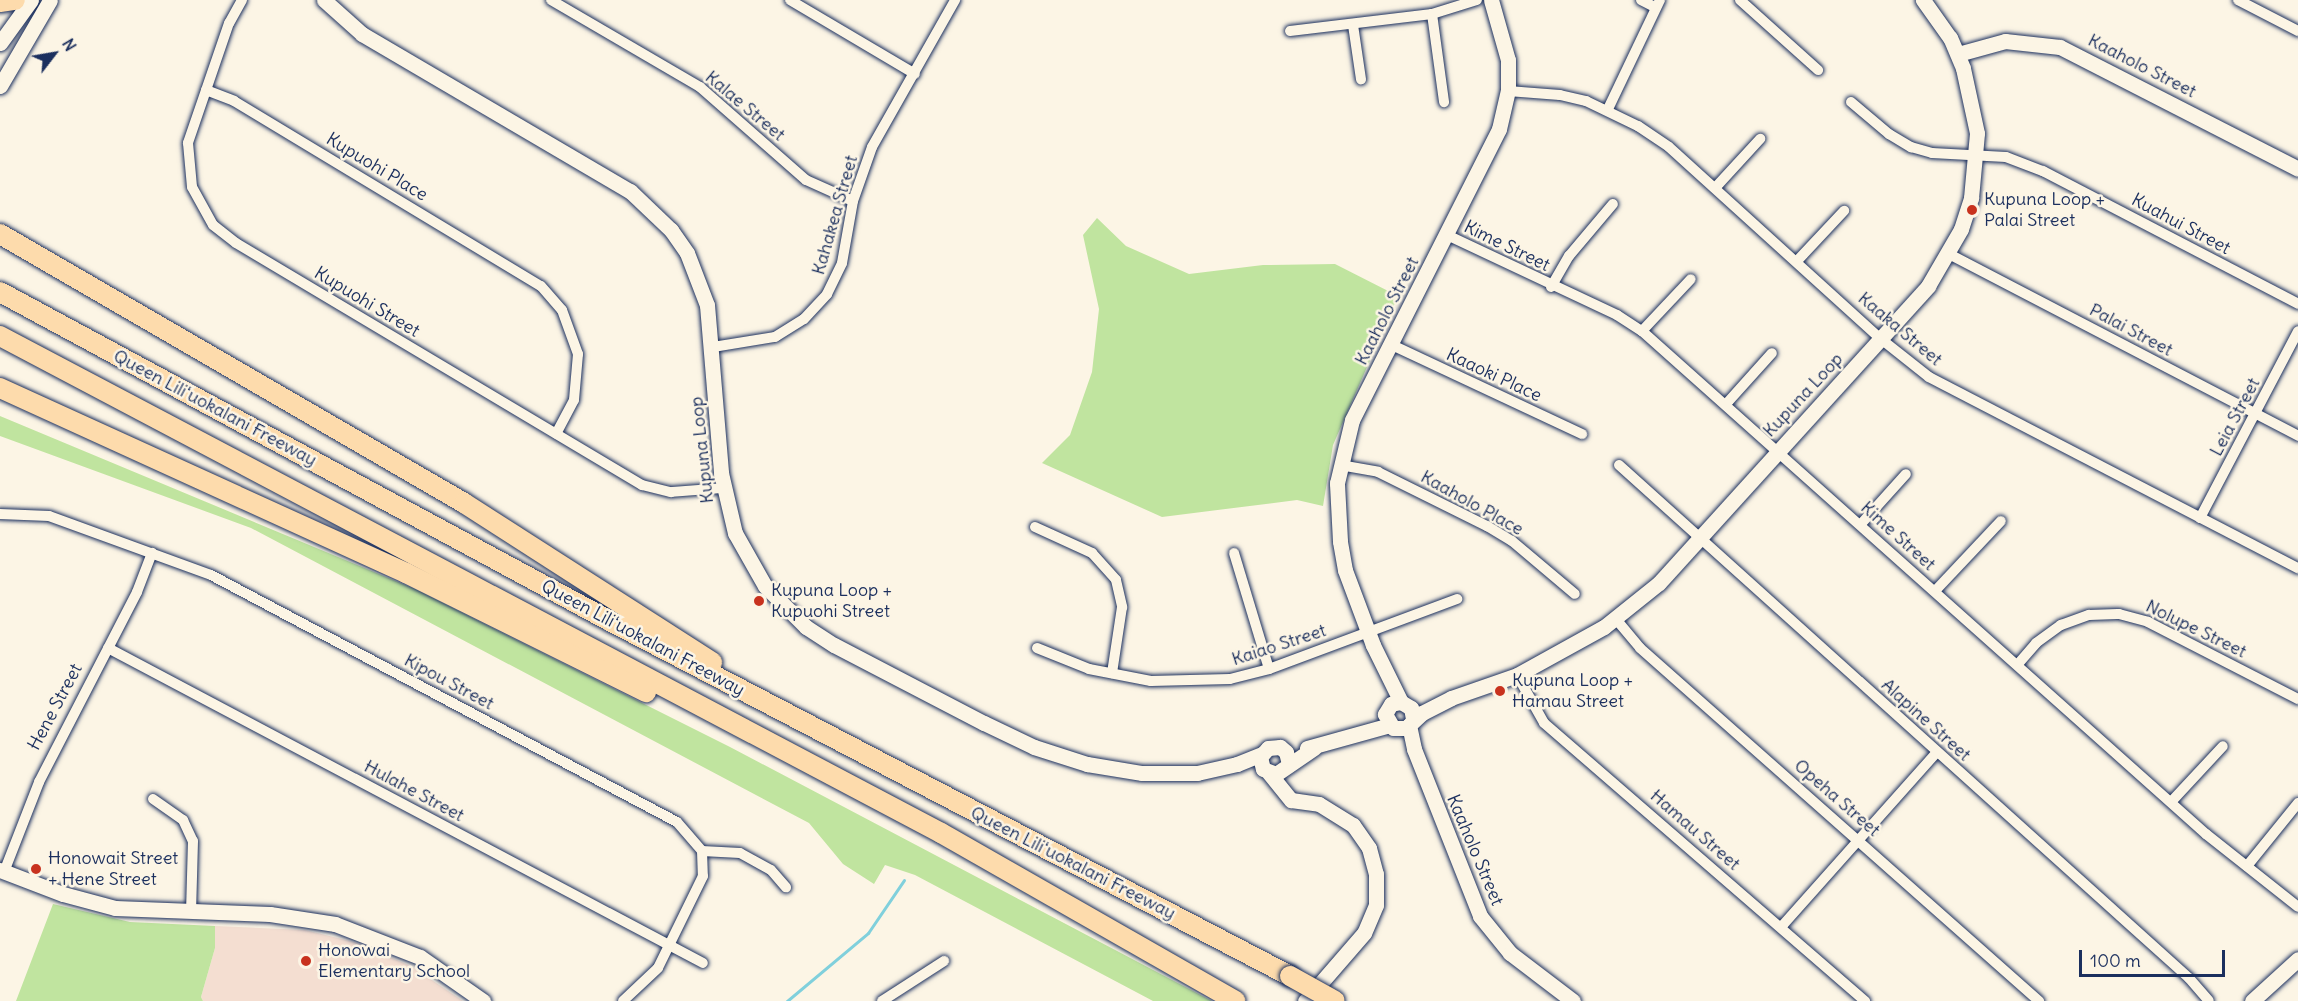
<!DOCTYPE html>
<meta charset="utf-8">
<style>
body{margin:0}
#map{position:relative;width:2298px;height:1001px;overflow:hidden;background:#fcf5e5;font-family:Delius,sans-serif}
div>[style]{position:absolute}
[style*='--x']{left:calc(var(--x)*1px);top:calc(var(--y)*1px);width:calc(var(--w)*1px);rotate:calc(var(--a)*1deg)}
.built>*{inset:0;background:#f4ded1}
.green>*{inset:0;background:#c0e49f}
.stream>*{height:3px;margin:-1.5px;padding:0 1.5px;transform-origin:1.5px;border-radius:1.5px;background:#80d0dc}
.roads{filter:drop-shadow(0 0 2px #1b2f5e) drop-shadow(0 0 2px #1b2f5e)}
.street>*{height:10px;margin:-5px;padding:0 5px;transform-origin:5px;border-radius:5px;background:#fcf5e5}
.secondary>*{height:15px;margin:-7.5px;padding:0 7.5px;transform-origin:7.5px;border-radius:7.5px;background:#fcf5e5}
.highway>*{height:20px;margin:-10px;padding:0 10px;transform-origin:10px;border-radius:10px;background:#fddbac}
.bridges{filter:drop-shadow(0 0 2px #1b2f5e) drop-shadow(0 0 2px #1b2f5e)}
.highway-bridge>*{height:20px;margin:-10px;padding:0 10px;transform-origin:10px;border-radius:10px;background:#fddbac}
.dots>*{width:16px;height:16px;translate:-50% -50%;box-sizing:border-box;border:3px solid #fcf5e5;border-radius:50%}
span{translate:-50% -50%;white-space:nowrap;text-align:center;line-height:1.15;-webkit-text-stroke:5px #fcf5e5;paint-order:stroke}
.street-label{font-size:18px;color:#1b2f5e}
.poi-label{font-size:18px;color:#1b2f5e}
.left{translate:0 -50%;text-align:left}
.north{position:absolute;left:24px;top:24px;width:60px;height:60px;-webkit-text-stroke:4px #fcf5e5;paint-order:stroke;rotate:59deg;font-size:16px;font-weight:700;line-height:24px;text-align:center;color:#1b2f5e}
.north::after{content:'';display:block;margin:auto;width:21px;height:27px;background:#1b2f5e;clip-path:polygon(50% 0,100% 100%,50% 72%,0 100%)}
.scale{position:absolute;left:2079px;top:950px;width:146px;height:27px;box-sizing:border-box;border:3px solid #1b2f5e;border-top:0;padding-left:8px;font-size:18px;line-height:21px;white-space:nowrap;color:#1b2f5e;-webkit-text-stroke:4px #fcf5e5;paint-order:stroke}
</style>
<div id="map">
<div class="built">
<i style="clip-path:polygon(215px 926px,305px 930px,354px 942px,411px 966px,463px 1001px,203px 1001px,201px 997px,215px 948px)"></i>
</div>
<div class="green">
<i style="clip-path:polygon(1097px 218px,1126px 246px,1189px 274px,1263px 265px,1335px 264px,1398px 296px,1333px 445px,1323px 506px,1297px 500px,1162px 517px,1042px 463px,1070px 435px,1092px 372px,1099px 309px,1083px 235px)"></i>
<i style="clip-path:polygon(0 416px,415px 589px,730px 747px,1212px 1001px,1153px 1001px,915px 875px,885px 865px,874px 884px,843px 864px,809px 823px,251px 528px,0 436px)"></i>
<i style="clip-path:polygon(53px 904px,130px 922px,215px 926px,215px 948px,201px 997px,203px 1001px,16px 1001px)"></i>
</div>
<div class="stream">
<i style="--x:787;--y:1001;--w:106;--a:-40"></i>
<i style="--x:868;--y:933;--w:64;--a:-55.8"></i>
</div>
<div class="roads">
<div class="street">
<i style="--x:242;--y:0;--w:26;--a:119"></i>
<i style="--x:229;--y:23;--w:127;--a:108.9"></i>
<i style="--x:188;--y:143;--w:44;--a:84.8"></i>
<i style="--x:192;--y:187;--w:43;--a:61.1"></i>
<i style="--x:213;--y:225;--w:29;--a:38"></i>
<i style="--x:236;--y:243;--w:473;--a:30.8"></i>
<i style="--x:642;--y:485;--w:30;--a:14"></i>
<i style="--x:671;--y:492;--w:52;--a:-4.4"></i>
<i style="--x:551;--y:0;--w:173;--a:30.3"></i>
<i style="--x:700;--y:87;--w:141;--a:41.3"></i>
<i style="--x:806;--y:180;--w:51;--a:24.1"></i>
<i style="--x:790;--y:0;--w:145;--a:30.6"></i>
<i style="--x:1641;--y:0;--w:16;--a:27"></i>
<i style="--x:1740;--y:0;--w:105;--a:41.9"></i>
<i style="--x:2238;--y:0;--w:68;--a:27.3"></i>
<i style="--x:1432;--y:14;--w:89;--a:82.2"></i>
<i style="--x:1353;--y:25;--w:55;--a:81.6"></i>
<i style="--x:1290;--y:31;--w:143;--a:-6.8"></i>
<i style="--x:1432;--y:14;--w:47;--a:-17.3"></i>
<i style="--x:206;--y:90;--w:30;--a:21"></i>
<i style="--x:234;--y:101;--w:358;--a:31.1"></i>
<i style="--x:541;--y:286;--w:32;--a:49"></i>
<i style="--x:562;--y:310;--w:47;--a:70"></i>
<i style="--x:578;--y:354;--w:46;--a:95"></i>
<i style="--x:574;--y:400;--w:38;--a:118"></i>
<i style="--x:1508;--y:91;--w:52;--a:4.4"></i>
<i style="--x:1560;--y:95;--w:27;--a:13"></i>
<i style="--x:1586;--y:101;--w:58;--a:25.7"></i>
<i style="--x:1638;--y:126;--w:37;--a:34"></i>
<i style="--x:1669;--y:147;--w:286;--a:42.2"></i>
<i style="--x:1881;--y:339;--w:61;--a:38.4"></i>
<i style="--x:1929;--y:377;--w:416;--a:27.4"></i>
<i style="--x:1851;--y:102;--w:50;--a:40.1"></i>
<i style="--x:1889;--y:134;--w:26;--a:31"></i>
<i style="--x:1911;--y:147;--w:22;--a:16"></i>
<i style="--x:1932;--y:153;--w:74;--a:3.1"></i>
<i style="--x:2006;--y:157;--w:40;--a:21"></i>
<i style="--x:2043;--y:171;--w:288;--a:27.5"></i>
<i style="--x:1608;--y:109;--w:121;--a:-64.5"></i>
<i style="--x:1715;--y:188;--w:67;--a:-47.4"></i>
<i style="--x:1447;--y:235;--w:188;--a:25.2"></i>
<i style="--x:1617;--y:315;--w:30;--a:33"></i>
<i style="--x:1642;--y:331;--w:756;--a:41.73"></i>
<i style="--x:2206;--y:834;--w:117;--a:38.4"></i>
<i style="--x:1949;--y:254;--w:394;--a:27.5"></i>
<i style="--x:1797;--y:261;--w:69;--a:-46.8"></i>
<i style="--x:1551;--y:287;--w:36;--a:-60"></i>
<i style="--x:1569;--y:256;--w:68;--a:-49.8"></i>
<i style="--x:1642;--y:331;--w:71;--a:-46.7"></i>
<i style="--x:1392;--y:345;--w:210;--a:25.1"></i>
<i style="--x:713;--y:347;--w:63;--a:-9.2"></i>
<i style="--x:775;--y:337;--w:34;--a:-32"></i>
<i style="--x:804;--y:319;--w:34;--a:-47"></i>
<i style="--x:827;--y:294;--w:34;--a:-64"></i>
<i style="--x:842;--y:263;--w:63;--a:-79.9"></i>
<i style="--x:853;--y:201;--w:57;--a:-70.6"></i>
<i style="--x:872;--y:147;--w:169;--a:-60.5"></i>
<i style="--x:1727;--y:403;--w:67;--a:-48"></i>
<i style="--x:1340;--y:465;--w:39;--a:10"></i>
<i style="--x:1378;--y:472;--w:122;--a:26.4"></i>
<i style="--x:1487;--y:526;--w:29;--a:31"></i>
<i style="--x:1512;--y:541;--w:82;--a:40.1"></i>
<i style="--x:1619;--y:465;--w:767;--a:41.99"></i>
<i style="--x:2189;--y:978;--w:30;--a:49"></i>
<i style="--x:0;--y:514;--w:49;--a:2.3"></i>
<i style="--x:49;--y:516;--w:172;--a:20"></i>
<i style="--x:211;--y:575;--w:527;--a:27.93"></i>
<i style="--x:677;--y:822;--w:38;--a:49"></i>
<i style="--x:702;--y:851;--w:25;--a:88"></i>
<i style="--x:703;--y:876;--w:102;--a:116.1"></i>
<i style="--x:658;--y:968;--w:48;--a:136.7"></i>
<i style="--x:2200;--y:518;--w:211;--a:-62.3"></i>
<i style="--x:1861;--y:524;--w:67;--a:-48"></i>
<i style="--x:1035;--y:527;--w:63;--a:24.5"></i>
<i style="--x:1092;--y:553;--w:36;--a:48"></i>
<i style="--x:1116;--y:580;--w:28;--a:77"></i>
<i style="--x:1122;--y:607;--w:67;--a:98.6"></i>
<i style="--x:1234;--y:553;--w:121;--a:73.2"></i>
<i style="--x:1935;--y:591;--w:96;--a:-46.7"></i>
<i style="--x:1615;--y:618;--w:39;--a:50"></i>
<i style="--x:1640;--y:648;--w:533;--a:41.5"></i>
<i style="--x:108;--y:648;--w:673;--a:27.9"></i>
<i style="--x:1037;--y:648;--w:56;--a:22"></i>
<i style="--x:1089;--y:669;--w:63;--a:11"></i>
<i style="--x:1151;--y:681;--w:79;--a:-1.5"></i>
<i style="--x:1230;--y:679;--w:40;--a:-14.4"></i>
<i style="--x:1269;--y:669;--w:201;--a:-20.4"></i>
<i style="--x:2018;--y:664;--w:28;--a:-49"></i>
<i style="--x:2036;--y:643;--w:31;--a:-36"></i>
<i style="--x:2061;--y:625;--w:30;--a:-20"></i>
<i style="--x:2089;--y:615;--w:30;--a:-2"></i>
<i style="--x:2119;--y:614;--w:30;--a:15"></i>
<i style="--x:2148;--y:622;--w:169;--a:27.2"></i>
<i style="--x:1517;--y:675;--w:55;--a:60.6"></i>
<i style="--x:1544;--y:723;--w:425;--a:40.9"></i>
<i style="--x:153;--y:799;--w:37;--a:35"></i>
<i style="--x:183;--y:820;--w:23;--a:65"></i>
<i style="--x:193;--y:841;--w:72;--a:91.6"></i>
<i style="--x:2171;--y:802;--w:76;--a:-47.1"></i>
<i style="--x:702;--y:851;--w:38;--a:3"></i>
<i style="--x:740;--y:853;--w:35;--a:29"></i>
<i style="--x:771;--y:870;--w:23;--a:49"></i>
<i style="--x:2247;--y:866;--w:81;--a:-51"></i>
<i style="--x:4;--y:872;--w:97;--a:-68.7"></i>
<i style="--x:39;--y:782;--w:214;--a:-62.7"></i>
<i style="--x:137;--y:592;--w:42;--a:-69"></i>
<i style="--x:1782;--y:926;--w:232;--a:-48.3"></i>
<i style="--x:882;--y:1001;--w:74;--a:-32.8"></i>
</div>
<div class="secondary">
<i style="--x:324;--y:0;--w:51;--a:41.8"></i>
<i style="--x:362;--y:34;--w:311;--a:30.4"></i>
<i style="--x:630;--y:191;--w:57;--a:43.6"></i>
<i style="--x:671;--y:230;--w:28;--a:55"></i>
<i style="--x:687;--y:253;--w:56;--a:69"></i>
<i style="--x:707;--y:305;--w:169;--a:85.2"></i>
<i style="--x:721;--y:473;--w:62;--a:76.9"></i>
<i style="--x:735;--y:533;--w:61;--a:60.5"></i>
<i style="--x:765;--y:586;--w:58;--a:45"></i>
<i style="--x:806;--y:627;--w:33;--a:33"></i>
<i style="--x:834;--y:645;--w:169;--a:27.5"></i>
<i style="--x:984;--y:723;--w:55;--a:25.6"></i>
<i style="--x:1034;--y:747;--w:56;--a:17.8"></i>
<i style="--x:1087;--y:764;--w:56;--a:9.3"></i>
<i style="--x:1142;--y:773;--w:55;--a:0"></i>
<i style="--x:1197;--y:773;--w:41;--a:-12.7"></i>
<i style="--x:1237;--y:764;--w:27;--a:-22"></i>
<i style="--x:0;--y:43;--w:53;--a:-54.2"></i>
<i style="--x:1958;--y:54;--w:49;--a:-15.5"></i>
<i style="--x:2005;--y:41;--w:55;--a:6.2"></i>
<i style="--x:2060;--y:47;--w:267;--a:27.1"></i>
<i style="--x:0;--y:86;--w:99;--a:-59.8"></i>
<i style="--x:1401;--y:702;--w:64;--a:-116.2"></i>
<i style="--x:1373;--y:645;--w:80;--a:-110.5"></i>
<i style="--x:1345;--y:570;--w:29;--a:-100"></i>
<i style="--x:1340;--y:541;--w:58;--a:-93"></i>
<i style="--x:1337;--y:483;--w:65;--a:-76.6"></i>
<i style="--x:1352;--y:420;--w:326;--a:-63.2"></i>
<i style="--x:1499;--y:129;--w:39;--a:-77"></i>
<i style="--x:1508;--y:91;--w:31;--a:-90"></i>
<i style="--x:1508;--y:60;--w:62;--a:-105.8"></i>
<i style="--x:1413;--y:719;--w:11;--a:-100"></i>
<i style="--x:1411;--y:708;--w:12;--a:-149"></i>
<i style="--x:1401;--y:702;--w:10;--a:169"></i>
<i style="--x:1391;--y:704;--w:12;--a:121"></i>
<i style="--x:1385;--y:714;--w:16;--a:60"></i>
<i style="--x:1393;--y:728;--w:13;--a:0"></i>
<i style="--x:1406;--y:728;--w:22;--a:-43"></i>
<i style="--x:1422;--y:713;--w:33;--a:-27"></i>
<i style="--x:1451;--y:698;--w:70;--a:-19.2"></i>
<i style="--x:1517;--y:675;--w:99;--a:-28.9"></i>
<i style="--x:1604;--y:627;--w:70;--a:-38.7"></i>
<i style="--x:1659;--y:583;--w:401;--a:-47.8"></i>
<i style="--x:1928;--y:286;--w:66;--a:-59.9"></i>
<i style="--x:1961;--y:229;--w:33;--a:-72"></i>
<i style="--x:1971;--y:198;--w:65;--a:-84.7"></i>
<i style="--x:1977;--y:133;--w:66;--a:-102.2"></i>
<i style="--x:1963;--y:68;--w:33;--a:-113"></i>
<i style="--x:1950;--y:38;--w:47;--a:-125.4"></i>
<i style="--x:1409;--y:725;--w:25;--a:78"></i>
<i style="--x:1414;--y:749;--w:180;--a:68.4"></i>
<i style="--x:1480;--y:916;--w:48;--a:51"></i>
<i style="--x:1510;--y:953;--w:79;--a:37.3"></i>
<i style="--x:1307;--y:748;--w:86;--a:-15.5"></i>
<i style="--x:1289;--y:764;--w:12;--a:-104"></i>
<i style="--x:1286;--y:752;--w:8;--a:-140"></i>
<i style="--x:1280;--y:747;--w:12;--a:175"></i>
<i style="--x:1268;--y:748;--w:12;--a:132"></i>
<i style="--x:1260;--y:757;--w:12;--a:76"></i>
<i style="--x:1263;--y:769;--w:14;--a:21"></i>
<i style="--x:1276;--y:774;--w:46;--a:-34.4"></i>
<i style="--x:1269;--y:773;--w:35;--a:51"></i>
<i style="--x:1291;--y:800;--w:28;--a:8"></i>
<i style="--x:1319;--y:804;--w:40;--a:32"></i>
<i style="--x:1353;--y:825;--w:28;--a:55"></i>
<i style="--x:1369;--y:848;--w:27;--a:75"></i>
<i style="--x:1376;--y:874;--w:31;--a:90"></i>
<i style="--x:1376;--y:905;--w:30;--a:113"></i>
<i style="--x:1364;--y:933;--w:90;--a:130.9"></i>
<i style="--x:0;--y:870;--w:67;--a:20.9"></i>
<i style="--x:63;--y:894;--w:54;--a:15.1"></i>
<i style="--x:115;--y:908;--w:155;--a:2.2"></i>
<i style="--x:270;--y:914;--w:66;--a:8.7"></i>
<i style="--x:335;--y:924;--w:91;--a:21.2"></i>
<i style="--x:420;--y:957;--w:77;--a:34.9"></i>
<i style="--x:2252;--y:1001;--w:62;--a:-42.4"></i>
</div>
<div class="highway">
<i style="--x:0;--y:2;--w:15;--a:-8"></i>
<i style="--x:0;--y:234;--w:536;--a:30.1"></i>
<i style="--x:464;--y:503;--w:295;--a:32.7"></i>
<i style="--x:0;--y:292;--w:691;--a:28.35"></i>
<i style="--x:608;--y:620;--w:769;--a:27.56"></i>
<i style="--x:0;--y:336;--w:1064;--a:27.84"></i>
<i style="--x:941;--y:833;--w:339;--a:29.7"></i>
<i style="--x:0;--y:388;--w:446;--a:24.5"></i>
<i style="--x:406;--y:573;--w:268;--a:26.4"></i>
</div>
</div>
<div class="bridges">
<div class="highway-bridge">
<i style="--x:1290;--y:976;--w:51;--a:29.1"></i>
</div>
</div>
<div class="dots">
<i style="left:1972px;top:210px;background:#c8321e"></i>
<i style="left:759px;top:601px;background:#c8321e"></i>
<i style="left:1500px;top:691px;background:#c8321e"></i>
<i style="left:36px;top:869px;background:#c8321e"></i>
<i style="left:306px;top:961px;background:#c8321e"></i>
</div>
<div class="street-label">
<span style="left:2142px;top:66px;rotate:27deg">Kaaholo Street</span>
<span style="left:745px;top:106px;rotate:40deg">Kalae Street</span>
<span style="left:377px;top:167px;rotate:31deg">Kupuohi Place</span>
<span style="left:835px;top:215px;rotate:-74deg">Kahakea Street</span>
<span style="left:2181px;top:224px;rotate:28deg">Kuahui Street</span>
<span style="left:1507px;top:246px;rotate:26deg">Kime Street</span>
<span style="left:367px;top:302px;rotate:31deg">Kupuohi Street</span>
<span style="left:1387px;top:311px;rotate:-63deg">Kaaholo Street</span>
<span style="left:1900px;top:329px;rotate:40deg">Kaaka Street</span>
<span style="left:2131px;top:330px;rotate:28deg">Palai Street</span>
<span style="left:1494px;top:375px;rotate:25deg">Kaaoki Place</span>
<span style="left:1803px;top:395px;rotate:-47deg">Kupuna Loop</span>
<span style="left:215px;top:408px;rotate:28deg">Queen Liliʻuokalani Freeway</span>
<span style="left:2235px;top:417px;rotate:-62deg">Leia Street</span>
<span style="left:702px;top:450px;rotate:-96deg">Kupuna Loop</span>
<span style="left:1472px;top:503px;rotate:29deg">Kaaholo Place</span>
<span style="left:1898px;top:536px;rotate:42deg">Kime Street</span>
<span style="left:2196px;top:629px;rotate:26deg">Nolupe Street</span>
<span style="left:643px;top:638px;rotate:28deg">Queen Liliʻuokalani Freeway</span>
<span style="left:1279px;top:645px;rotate:-18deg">Kaiao Street</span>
<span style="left:449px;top:682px;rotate:28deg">Kipou Street</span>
<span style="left:55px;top:707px;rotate:-62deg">Hene Street</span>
<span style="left:1926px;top:720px;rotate:42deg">Alapine Street</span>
<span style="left:414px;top:791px;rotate:28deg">Hulahe Street</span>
<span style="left:1837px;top:798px;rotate:41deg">Opeha Street</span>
<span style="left:1695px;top:830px;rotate:41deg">Hamau Street</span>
<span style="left:1475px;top:850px;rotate:67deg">Kaaholo Street</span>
<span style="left:1073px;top:863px;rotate:27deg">Queen Liliʻuokalani Freeway</span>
</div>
<div class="poi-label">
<span class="left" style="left:1984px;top:210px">Kupuna Loop +<br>Palai Street</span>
<span class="left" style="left:771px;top:601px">Kupuna Loop +<br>Kupuohi Street</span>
<span class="left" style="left:1512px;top:691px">Kupuna Loop +<br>Hamau Street</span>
<span class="left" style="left:48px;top:869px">Honowait Street<br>+ Hene Street</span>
<span class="left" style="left:318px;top:961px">Honowai<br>Elementary School</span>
</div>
<div class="north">N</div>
<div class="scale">100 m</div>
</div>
